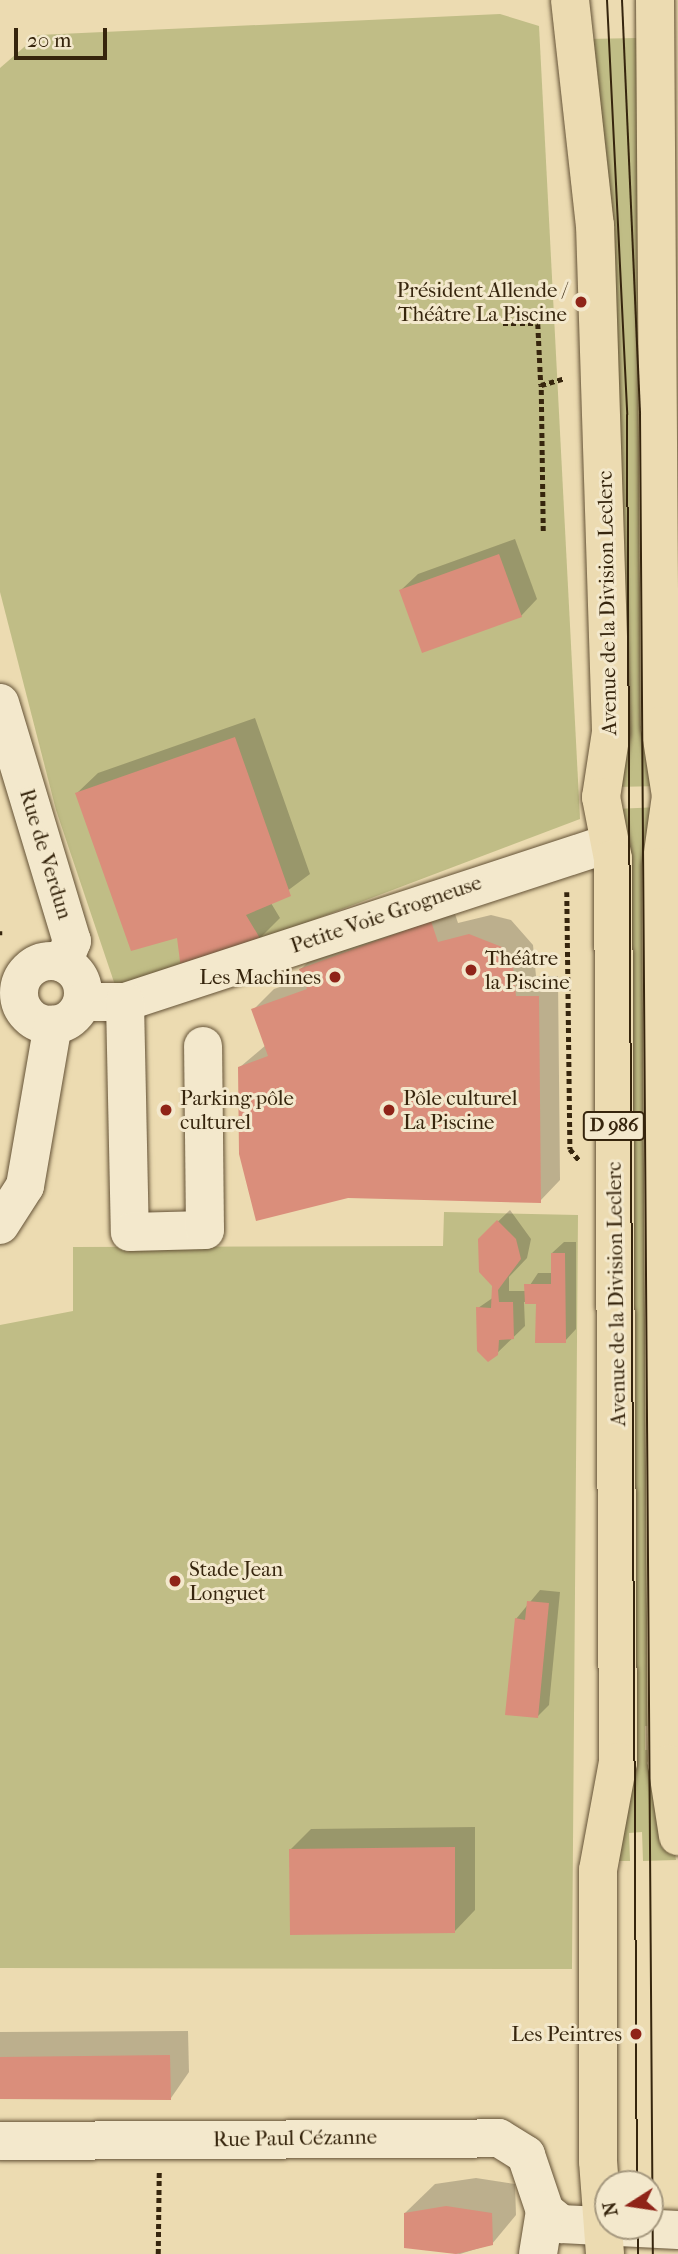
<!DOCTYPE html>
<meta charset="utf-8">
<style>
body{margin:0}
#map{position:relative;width:678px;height:2254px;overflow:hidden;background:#ecdbb1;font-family:"IM FELL French Canon",serif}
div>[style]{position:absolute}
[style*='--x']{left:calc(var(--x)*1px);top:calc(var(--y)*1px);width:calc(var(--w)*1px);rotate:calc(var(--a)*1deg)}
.green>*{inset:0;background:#c0bd86}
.shadow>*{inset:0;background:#0003}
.building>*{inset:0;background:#da8e7b}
.path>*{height:4.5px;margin-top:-2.25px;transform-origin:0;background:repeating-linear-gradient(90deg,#36250d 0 5px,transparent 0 8.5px)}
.roads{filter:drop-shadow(0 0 2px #645236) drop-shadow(0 0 2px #645236)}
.minor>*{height:38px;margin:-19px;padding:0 19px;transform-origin:19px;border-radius:19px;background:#f3e8cc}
.minor>.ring{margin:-19px;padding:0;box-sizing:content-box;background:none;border:38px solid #f3e8cc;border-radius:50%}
.major>*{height:38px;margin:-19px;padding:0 19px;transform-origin:19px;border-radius:19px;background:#ecdbb1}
.tram>*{height:2px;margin:-1px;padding:0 1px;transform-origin:1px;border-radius:1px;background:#36250d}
.dots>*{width:19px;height:19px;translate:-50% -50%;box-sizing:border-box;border:4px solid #f3e8cc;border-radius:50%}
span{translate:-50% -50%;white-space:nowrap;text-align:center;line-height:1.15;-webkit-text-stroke:6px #f3e8cc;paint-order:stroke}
.shield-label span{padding:2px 5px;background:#f3e8cc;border:2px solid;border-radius:5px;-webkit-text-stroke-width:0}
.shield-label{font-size:19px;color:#36250d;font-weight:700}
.poi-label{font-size:21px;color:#36250d}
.right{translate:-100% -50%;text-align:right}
.left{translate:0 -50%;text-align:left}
.street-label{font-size:21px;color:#36250d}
.north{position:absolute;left:594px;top:2170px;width:70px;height:70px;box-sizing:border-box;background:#f3e8cc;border:2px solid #a79a80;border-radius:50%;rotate:258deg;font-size:19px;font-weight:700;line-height:28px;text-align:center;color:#36250d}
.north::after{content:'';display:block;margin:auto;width:24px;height:32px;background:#8f2418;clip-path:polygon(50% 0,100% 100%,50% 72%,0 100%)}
.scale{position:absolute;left:14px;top:28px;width:93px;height:32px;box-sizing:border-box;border:4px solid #36250d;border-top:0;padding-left:9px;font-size:21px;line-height:24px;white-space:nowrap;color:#36250d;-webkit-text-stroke:5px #f3e8cc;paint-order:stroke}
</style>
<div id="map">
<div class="green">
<i style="clip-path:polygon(500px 14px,539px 26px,580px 819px,118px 994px,56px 810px,0 592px,0 68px,38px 35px)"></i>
<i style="clip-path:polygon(637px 38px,661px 786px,615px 787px,586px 39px)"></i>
<i style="clip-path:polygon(660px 807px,660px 1726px,645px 1726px,645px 1750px,659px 1750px,676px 1860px,643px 1861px,642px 1832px,629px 1833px,630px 1861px,611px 1861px,615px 809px)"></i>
<i style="clip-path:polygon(444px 1212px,578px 1215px,572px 1969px,0 1968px,0 1325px,73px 1311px,73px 1247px,443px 1246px)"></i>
</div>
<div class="shadow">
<i style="clip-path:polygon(515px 539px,537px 599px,521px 616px,401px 590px,418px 574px)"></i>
<i style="clip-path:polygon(255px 718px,310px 874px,271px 903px,280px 918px,260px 938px,179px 936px,77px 793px,98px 773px)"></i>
<i style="clip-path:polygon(451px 902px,458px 923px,491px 915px,511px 920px,533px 945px,536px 976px,558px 976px,560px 1180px,540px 1201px,240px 1067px,266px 1045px,253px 1010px,274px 989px,305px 978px,301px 969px,321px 949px)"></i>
<i style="clip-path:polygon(510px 1210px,531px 1239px,527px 1258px,509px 1277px,509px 1291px,526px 1291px,538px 1273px,553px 1273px,552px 1253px,564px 1242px,576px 1242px,576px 1329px,565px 1341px,537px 1302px,524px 1302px,525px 1326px,491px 1359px,478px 1308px,494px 1297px,494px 1285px,480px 1239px)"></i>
<i style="clip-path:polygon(540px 1590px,560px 1592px,549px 1705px,537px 1717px,516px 1619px)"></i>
<i style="clip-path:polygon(475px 1827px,475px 1910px,455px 1931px,291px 1849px,311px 1829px)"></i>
<i style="clip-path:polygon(188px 2031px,189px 2072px,171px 2098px,0 2097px,0 2032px)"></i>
<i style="clip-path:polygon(476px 2178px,515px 2184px,516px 2215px,492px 2244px,460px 2254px,406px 2247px,405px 2213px,435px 2184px)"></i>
</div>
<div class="building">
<i style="clip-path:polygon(499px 554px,522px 617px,422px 653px,399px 590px)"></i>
<i style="clip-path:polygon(235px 737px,291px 896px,246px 915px,261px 940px,181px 969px,177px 938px,131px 951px,75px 793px)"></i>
<i style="clip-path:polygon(431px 921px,438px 942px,469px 934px,502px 947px,513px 966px,516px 996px,539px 996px,541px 1203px,348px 1198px,256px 1221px,239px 1154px,238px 1067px,268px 1056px,251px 1009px,307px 989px,299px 969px)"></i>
<i style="clip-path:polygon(497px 1220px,516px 1239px,521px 1259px,498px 1290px,499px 1302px,513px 1302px,514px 1339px,499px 1340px,498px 1355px,488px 1362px,477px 1351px,476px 1307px,491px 1308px,492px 1286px,479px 1272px,478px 1239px)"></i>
<i style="clip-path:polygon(551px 1253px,565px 1253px,566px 1343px,535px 1343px,536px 1304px,525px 1304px,524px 1284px,551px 1284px)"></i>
<i style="clip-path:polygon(527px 1601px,549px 1603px,538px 1718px,505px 1715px,515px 1618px,525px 1620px)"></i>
<i style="clip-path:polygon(455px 1847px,455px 1933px,290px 1935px,289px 1849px)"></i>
<i style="clip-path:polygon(170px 2055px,171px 2100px,0 2099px,0 2057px)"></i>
<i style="clip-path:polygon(446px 2206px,492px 2213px,493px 2245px,456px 2254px,404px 2248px,404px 2213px)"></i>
</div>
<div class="path">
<i style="--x:503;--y:324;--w:35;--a:0"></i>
<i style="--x:538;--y:324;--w:61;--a:87.2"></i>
<i style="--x:543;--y:531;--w:146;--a:-90.8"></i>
<i style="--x:541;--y:385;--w:25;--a:-16"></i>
<i style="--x:567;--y:892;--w:257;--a:89.3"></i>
<i style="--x:570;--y:1149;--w:14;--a:51"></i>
<i style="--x:0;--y:931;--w:4;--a:90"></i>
<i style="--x:158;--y:2254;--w:82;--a:-89.3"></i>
</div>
<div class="roads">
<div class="minor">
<i style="--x:0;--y:703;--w:249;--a:73.2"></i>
<i style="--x:72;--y:941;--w:24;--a:112"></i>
<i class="ring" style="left:19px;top:961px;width:26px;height:26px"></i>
<i style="--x:82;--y:1002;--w:43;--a:0"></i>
<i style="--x:125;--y:1002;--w:510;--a:-18.15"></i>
<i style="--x:125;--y:1002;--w:230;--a:88.8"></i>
<i style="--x:130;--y:1232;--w:75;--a:-1.5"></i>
<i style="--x:205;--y:1230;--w:184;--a:-90.6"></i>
<i style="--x:0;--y:1225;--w:46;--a:-57.3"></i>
<i style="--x:25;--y:1186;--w:164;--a:-80.2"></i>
<i style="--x:0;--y:2141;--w:499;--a:-0.3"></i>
<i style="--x:499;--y:2138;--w:32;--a:32"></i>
<i style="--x:526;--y:2155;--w:59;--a:71.3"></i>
<i style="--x:545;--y:2211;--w:21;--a:39"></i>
<i style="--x:561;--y:2224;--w:117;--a:2.9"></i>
<i style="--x:538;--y:2254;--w:44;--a:-80.8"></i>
</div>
<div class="major">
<i style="--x:570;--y:0;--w:226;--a:83.7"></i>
<i style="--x:595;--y:225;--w:507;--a:88.19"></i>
<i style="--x:611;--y:732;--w:66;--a:98.7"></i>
<i style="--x:601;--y:797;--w:63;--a:79"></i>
<i style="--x:613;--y:859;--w:903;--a:89.68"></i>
<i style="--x:618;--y:1762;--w:110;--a:100.5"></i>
<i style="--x:598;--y:1870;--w:291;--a:90"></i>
<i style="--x:598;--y:2161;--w:93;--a:85.7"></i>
<i style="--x:655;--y:0;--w:726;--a:89.61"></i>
<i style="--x:660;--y:726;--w:71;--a:81.1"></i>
<i style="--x:671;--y:796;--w:72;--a:98"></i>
<i style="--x:661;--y:867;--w:897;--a:89.62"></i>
<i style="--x:667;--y:1764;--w:73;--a:81.3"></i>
</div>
</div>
<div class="tram">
<i style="--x:607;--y:0;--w:415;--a:87.2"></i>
<i style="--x:627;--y:415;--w:1769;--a:89.68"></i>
<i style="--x:622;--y:0;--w:414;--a:87.5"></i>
<i style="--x:640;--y:414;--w:1840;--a:89.6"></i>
<i style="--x:638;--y:2254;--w:28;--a:-90"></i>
</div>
<div class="dots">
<i style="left:581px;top:302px;background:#8f2418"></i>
<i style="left:471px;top:970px;background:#8f2418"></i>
<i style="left:335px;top:977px;background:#8f2418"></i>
<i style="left:166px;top:1110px;background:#8f2418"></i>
<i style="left:389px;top:1110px;background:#8f2418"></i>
<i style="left:175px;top:1581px;background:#8f2418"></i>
<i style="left:636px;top:2034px;background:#8f2418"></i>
</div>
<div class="shield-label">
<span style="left:614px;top:1126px">D 986</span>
</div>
<div class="poi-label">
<span class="right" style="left:567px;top:302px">Président Allende /<br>Théâtre La Piscine</span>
<span class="left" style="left:485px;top:970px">Théâtre<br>la Piscine</span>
<span class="right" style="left:321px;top:977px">Les Machines</span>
<span class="left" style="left:180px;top:1110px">Parking pôle<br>culturel</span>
<span class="left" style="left:403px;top:1110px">Pôle culturel<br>La Piscine</span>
<span class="left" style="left:189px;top:1581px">Stade Jean<br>Longuet</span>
<span class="right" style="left:622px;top:2034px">Les Peintres</span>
</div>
<div class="street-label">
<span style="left:607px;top:603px;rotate:-91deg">Avenue de la Division Leclerc</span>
<span style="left:46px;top:854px;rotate:73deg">Rue de Verdun</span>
<span style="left:386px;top:914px;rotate:-19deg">Petite Voie Grogneuse</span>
<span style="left:616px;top:1294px;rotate:-91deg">Avenue de la Division Leclerc</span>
<span style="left:295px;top:2138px;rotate:-1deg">Rue Paul Cézanne</span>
</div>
<div class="north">N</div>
<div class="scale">20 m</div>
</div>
